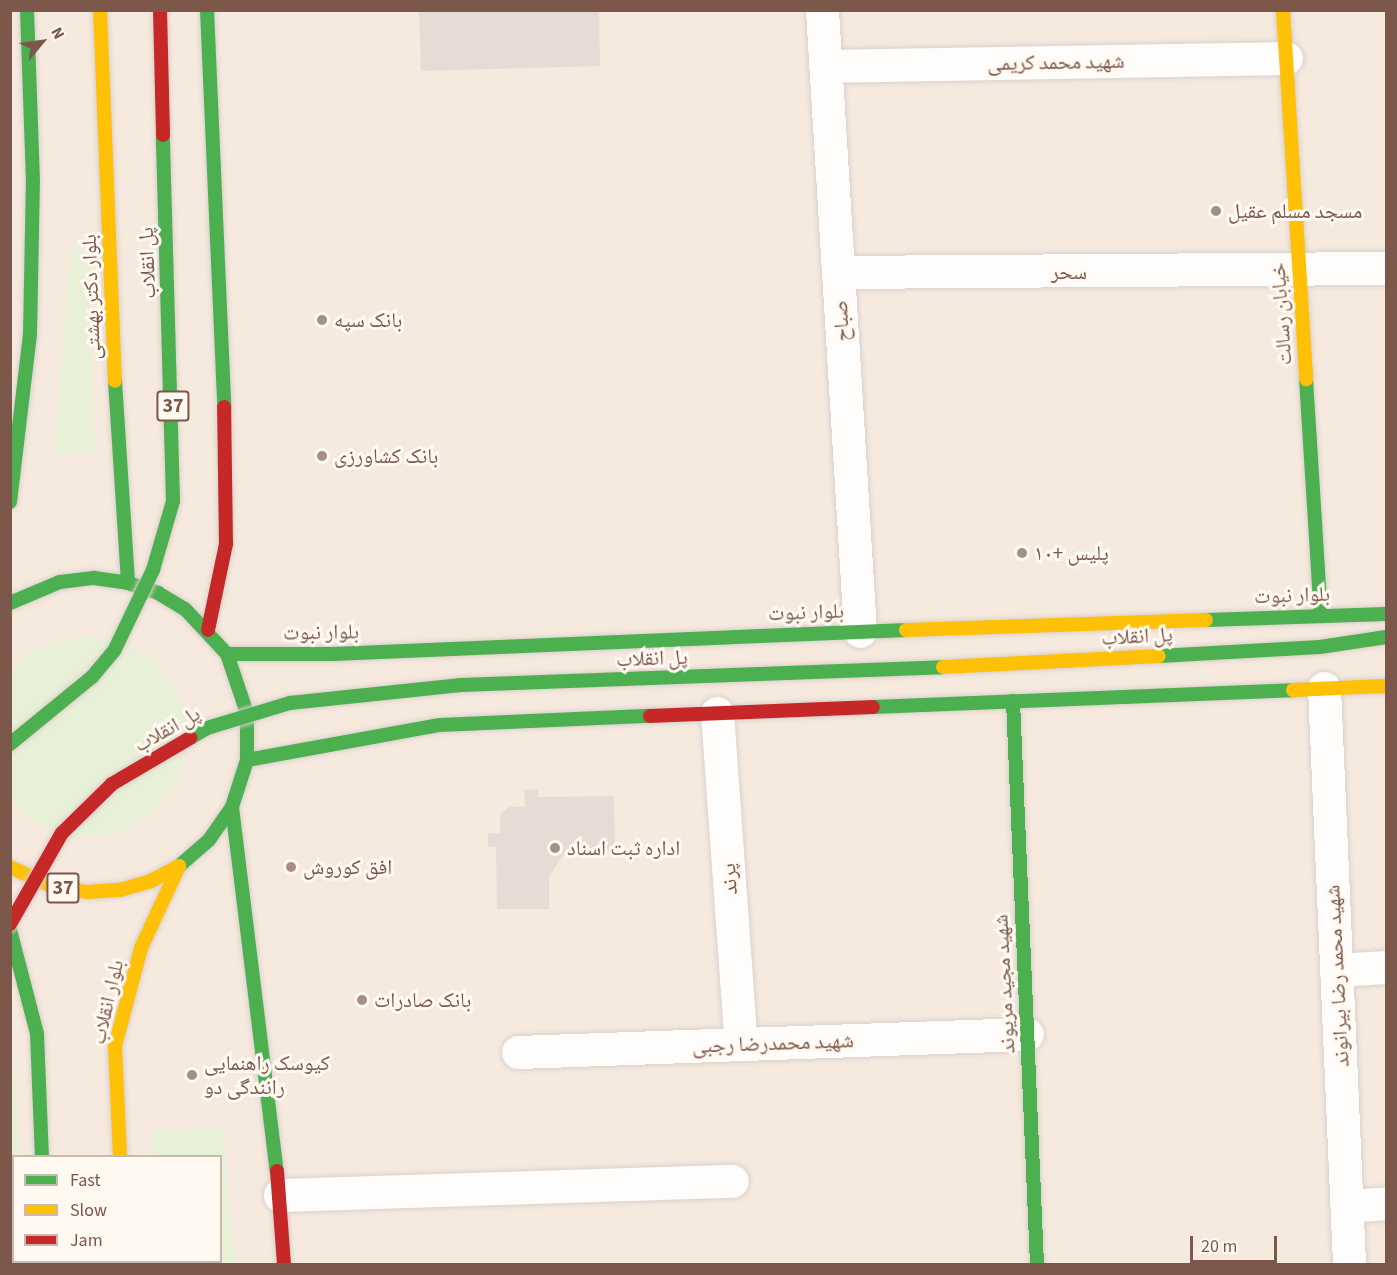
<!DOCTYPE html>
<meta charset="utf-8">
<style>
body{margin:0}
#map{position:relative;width:1397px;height:1275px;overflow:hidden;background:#faf4ee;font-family:"Source Sans 3","Noto Naskh Arabic",sans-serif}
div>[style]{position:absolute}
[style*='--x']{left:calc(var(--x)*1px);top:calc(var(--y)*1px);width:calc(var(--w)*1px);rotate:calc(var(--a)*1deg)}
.residential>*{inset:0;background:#f6e9de}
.green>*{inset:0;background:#e8f0d8}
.building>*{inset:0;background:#e6dcd5}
.roads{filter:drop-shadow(0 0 2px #d9d1cc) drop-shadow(0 0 2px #d9d1cc)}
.street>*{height:33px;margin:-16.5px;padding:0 16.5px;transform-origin:16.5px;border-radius:16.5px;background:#fefdfc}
.fast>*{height:14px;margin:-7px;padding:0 7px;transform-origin:7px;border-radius:7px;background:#4caf50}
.slow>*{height:14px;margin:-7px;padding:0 7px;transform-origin:7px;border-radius:7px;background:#ffc107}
.jam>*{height:14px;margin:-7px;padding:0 7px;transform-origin:7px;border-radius:7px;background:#c62828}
.bridges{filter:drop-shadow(0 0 2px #dbd0ca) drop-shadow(0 0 2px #dbd0ca)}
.fast-bridge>*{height:14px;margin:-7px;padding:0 7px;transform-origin:7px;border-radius:7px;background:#4caf50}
.slow-bridge>*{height:14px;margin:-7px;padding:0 7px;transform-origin:7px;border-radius:7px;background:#ffc107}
.jam-bridge>*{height:14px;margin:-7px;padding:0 7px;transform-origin:7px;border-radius:7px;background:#c62828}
.dots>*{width:16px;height:16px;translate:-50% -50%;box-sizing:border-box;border:3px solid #fff9f1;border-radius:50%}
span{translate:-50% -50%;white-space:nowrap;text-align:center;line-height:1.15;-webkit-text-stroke:6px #fff9f1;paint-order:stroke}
.shield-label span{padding:2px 4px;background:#fff9f1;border:2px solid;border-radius:4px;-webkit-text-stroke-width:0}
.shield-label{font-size:20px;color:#7b584a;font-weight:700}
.street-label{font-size:21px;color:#7b584a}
.poi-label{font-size:21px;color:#7b584a}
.left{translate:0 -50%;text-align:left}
.frame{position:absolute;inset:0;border:12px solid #7b584a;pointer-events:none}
.legend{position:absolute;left:12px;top:1155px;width:210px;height:108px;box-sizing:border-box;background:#fff9f1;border:2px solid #cab9ae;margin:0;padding:8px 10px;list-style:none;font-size:18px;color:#7b584a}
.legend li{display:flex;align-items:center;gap:12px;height:30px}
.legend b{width:30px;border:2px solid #cab9ae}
.north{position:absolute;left:12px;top:12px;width:60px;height:60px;-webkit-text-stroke:4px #fff9f1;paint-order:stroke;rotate:61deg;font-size:16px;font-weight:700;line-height:24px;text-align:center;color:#7b584a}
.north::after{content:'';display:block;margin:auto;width:21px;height:27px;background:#7b584a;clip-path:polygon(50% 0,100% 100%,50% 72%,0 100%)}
.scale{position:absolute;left:1190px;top:1236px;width:87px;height:27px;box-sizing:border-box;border:3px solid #7b584a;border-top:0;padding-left:8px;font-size:18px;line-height:21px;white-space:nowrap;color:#7b584a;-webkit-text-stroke:4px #fff9f1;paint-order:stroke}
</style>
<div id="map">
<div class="residential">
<i style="clip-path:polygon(evenodd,10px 11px,1386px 11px,1386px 1264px,11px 1264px,10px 11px,14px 1156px,220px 1156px,220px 1262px,14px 1262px,14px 1156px)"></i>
</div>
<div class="green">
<i style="clip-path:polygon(71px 248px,88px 253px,95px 453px,53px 454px)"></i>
<i style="clip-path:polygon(95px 636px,127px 644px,155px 662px,175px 688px,186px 719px,187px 752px,176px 784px,156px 811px,128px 829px,95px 837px,62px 834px,31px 821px,11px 801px,11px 671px,33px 651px,63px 639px)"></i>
<i style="clip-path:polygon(16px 1075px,20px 1156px,14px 1156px,14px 1262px,26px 1264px,11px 1264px,10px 1086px)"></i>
<i style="clip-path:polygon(223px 1127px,235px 1264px,159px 1264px,159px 1262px,220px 1262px,220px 1156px,153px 1156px,151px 1131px)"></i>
</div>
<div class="building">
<i style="clip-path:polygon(419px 10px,599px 10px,600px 66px,421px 71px)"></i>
<i style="clip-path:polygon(539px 789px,538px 797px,614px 796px,615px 850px,566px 851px,549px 877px,549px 909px,497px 909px,496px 847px,488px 847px,488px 833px,500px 833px,500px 815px,509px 807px,525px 807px,524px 790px)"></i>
</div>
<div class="roads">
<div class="street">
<i style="--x:822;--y:10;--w:622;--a:86.5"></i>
<i style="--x:826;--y:66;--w:460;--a:-1"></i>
<i style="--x:838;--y:272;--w:548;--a:-0.42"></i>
<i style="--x:1324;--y:688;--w:577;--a:87.51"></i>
<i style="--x:717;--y:713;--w:332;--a:85.9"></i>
<i style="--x:1336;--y:970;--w:50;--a:-3.4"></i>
<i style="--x:518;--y:1052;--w:509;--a:-2.03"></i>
<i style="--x:280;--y:1195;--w:452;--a:-1.8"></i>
<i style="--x:1347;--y:1206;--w:39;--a:-4"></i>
</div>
<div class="fast">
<i style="--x:207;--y:10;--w:397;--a:87.5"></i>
<i style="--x:1306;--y:379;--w:236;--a:86.4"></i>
<i style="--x:115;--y:381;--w:202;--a:86.3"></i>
<i style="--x:10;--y:502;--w:169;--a:-83.2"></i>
<i style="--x:30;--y:334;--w:152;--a:-88.9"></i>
<i style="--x:33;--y:182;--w:172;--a:-92"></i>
<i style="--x:10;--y:603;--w:54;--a:-22.8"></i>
<i style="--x:60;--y:582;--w:34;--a:-7"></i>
<i style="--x:94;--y:578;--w:34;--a:8"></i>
<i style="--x:128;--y:583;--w:32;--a:18"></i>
<i style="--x:158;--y:593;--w:31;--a:31"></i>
<i style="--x:185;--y:609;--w:62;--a:47"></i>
<i style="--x:227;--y:654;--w:62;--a:71.3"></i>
<i style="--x:247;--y:713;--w:47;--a:90"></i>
<i style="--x:247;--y:760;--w:49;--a:107.7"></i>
<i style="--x:232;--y:807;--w:40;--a:124.9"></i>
<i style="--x:209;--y:840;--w:40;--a:139"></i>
<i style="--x:1206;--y:620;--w:180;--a:-1.9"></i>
<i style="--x:227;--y:654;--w:106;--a:0"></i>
<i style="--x:333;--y:654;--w:574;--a:-2.4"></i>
<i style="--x:1013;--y:701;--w:564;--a:87.56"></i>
<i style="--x:873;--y:707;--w:420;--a:-2.3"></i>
<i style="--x:247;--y:760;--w:196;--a:-10.3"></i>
<i style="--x:440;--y:725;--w:210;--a:-2.5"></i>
<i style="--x:232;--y:807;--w:367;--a:83"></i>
<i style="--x:10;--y:930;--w:107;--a:75.4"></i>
<i style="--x:37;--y:1034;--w:122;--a:87.7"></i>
<i style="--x:47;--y:1262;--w:2;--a:63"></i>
<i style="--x:125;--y:1262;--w:2;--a:90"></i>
</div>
<div class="slow">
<i style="--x:100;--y:10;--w:371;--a:87.7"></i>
<i style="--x:1283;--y:10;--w:370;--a:86.4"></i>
<i style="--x:906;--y:630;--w:300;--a:-1.9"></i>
<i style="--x:1293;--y:690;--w:93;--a:-2.5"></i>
<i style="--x:10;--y:867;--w:51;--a:24.5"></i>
<i style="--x:56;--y:888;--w:32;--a:7"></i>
<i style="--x:88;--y:892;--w:32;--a:-4"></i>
<i style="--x:120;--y:890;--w:32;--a:-16"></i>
<i style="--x:151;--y:881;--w:32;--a:-28"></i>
<i style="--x:120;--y:1156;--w:110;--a:-92.6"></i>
<i style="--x:115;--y:1046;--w:101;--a:-75.1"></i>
<i style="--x:141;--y:948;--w:90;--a:-65.1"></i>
</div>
<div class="jam">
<i style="--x:208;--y:630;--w:88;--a:-78.2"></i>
<i style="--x:226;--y:544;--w:137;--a:-90.8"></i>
<i style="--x:650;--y:716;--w:223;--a:-2.3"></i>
<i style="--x:277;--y:1171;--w:93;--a:85.7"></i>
</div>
</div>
<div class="bridges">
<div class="fast-bridge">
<i style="--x:1159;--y:656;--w:161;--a:-3.2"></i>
<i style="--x:1320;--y:647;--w:67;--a:-8.6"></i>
<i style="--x:190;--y:738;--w:20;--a:-30"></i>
<i style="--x:207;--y:728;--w:87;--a:-16.8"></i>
<i style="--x:290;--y:703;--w:172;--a:-6"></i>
<i style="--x:461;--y:685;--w:482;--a:-2.1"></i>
<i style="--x:10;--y:744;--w:106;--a:-39.3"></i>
<i style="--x:92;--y:677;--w:34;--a:-50"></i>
<i style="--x:114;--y:651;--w:90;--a:-64.3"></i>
<i style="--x:153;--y:570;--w:72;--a:-73.8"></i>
<i style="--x:173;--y:501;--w:366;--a:-91.6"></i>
</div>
<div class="slow-bridge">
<i style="--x:943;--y:667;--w:216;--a:-2.9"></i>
</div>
<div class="jam-bridge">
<i style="--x:160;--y:10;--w:125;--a:88.6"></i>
<i style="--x:10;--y:924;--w:105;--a:-60.3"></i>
<i style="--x:62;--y:833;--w:70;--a:-44.4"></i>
<i style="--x:112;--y:784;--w:91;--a:-30.5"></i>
</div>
</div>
<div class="dots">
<i style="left:1216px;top:211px;background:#a78f83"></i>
<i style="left:322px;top:320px;background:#a78f83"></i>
<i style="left:322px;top:456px;background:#a78f83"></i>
<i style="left:1022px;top:553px;background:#a78f83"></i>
<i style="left:555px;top:848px;background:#a78f83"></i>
<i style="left:291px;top:867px;background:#a78f83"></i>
<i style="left:362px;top:1000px;background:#a78f83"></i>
<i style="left:192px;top:1075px;background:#a78f83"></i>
</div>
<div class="shield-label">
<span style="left:173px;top:406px">37</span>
<span style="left:63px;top:888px">37</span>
</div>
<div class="street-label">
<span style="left:1056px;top:62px;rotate:-1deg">شهید محمد کریمی</span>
<span style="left:147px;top:263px;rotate:-92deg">پل انقلاب</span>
<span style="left:1069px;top:272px">سحر</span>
<span style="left:91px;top:297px;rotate:-92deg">بلوار دکتر بهشتی</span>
<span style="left:1281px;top:314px;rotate:-94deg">خیابان رسالت</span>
<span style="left:841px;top:321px;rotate:-93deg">صباح</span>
<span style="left:1292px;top:595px;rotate:-2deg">بلوار نبوت</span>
<span style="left:806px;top:612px;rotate:-2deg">بلوار نبوت</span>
<span style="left:321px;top:632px;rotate:-1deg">بلوار نبوت</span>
<span style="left:1137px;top:636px;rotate:-3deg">پل انقلاب</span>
<span style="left:652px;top:658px;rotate:-2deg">پل انقلاب</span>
<span style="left:167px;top:729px;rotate:-29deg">پل انقلاب</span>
<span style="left:729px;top:879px;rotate:-94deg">پرند</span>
<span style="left:1337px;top:976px;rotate:-93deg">شهید محمد رضا بیرانوند</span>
<span style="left:1004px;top:984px;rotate:-93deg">شهید مجید مریوند</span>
<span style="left:107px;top:1002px;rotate:-77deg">بلوار انقلاب</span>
<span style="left:773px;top:1043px;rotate:-2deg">شهید محمدرضا رجبی</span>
</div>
<div class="poi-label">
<span class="left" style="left:1228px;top:211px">مسجد مسلم عقیل</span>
<span class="left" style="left:334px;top:320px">بانک سپه</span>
<span class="left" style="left:334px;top:456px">بانک کشاورزی</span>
<span class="left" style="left:1034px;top:553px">پلیس +۱۰</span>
<span class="left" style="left:567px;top:848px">اداره ثبت اسناد</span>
<span class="left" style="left:303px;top:867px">افق کوروش</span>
<span class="left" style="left:374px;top:1000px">بانک صادرات</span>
<span class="left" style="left:204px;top:1075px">کیوسک راهنمایی<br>رانندگی دو</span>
</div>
<div class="frame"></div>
<ul class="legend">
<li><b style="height:8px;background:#4caf50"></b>Fast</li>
<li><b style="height:8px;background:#ffc107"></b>Slow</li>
<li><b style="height:8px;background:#c62828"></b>Jam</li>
</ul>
<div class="north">N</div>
<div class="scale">20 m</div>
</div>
